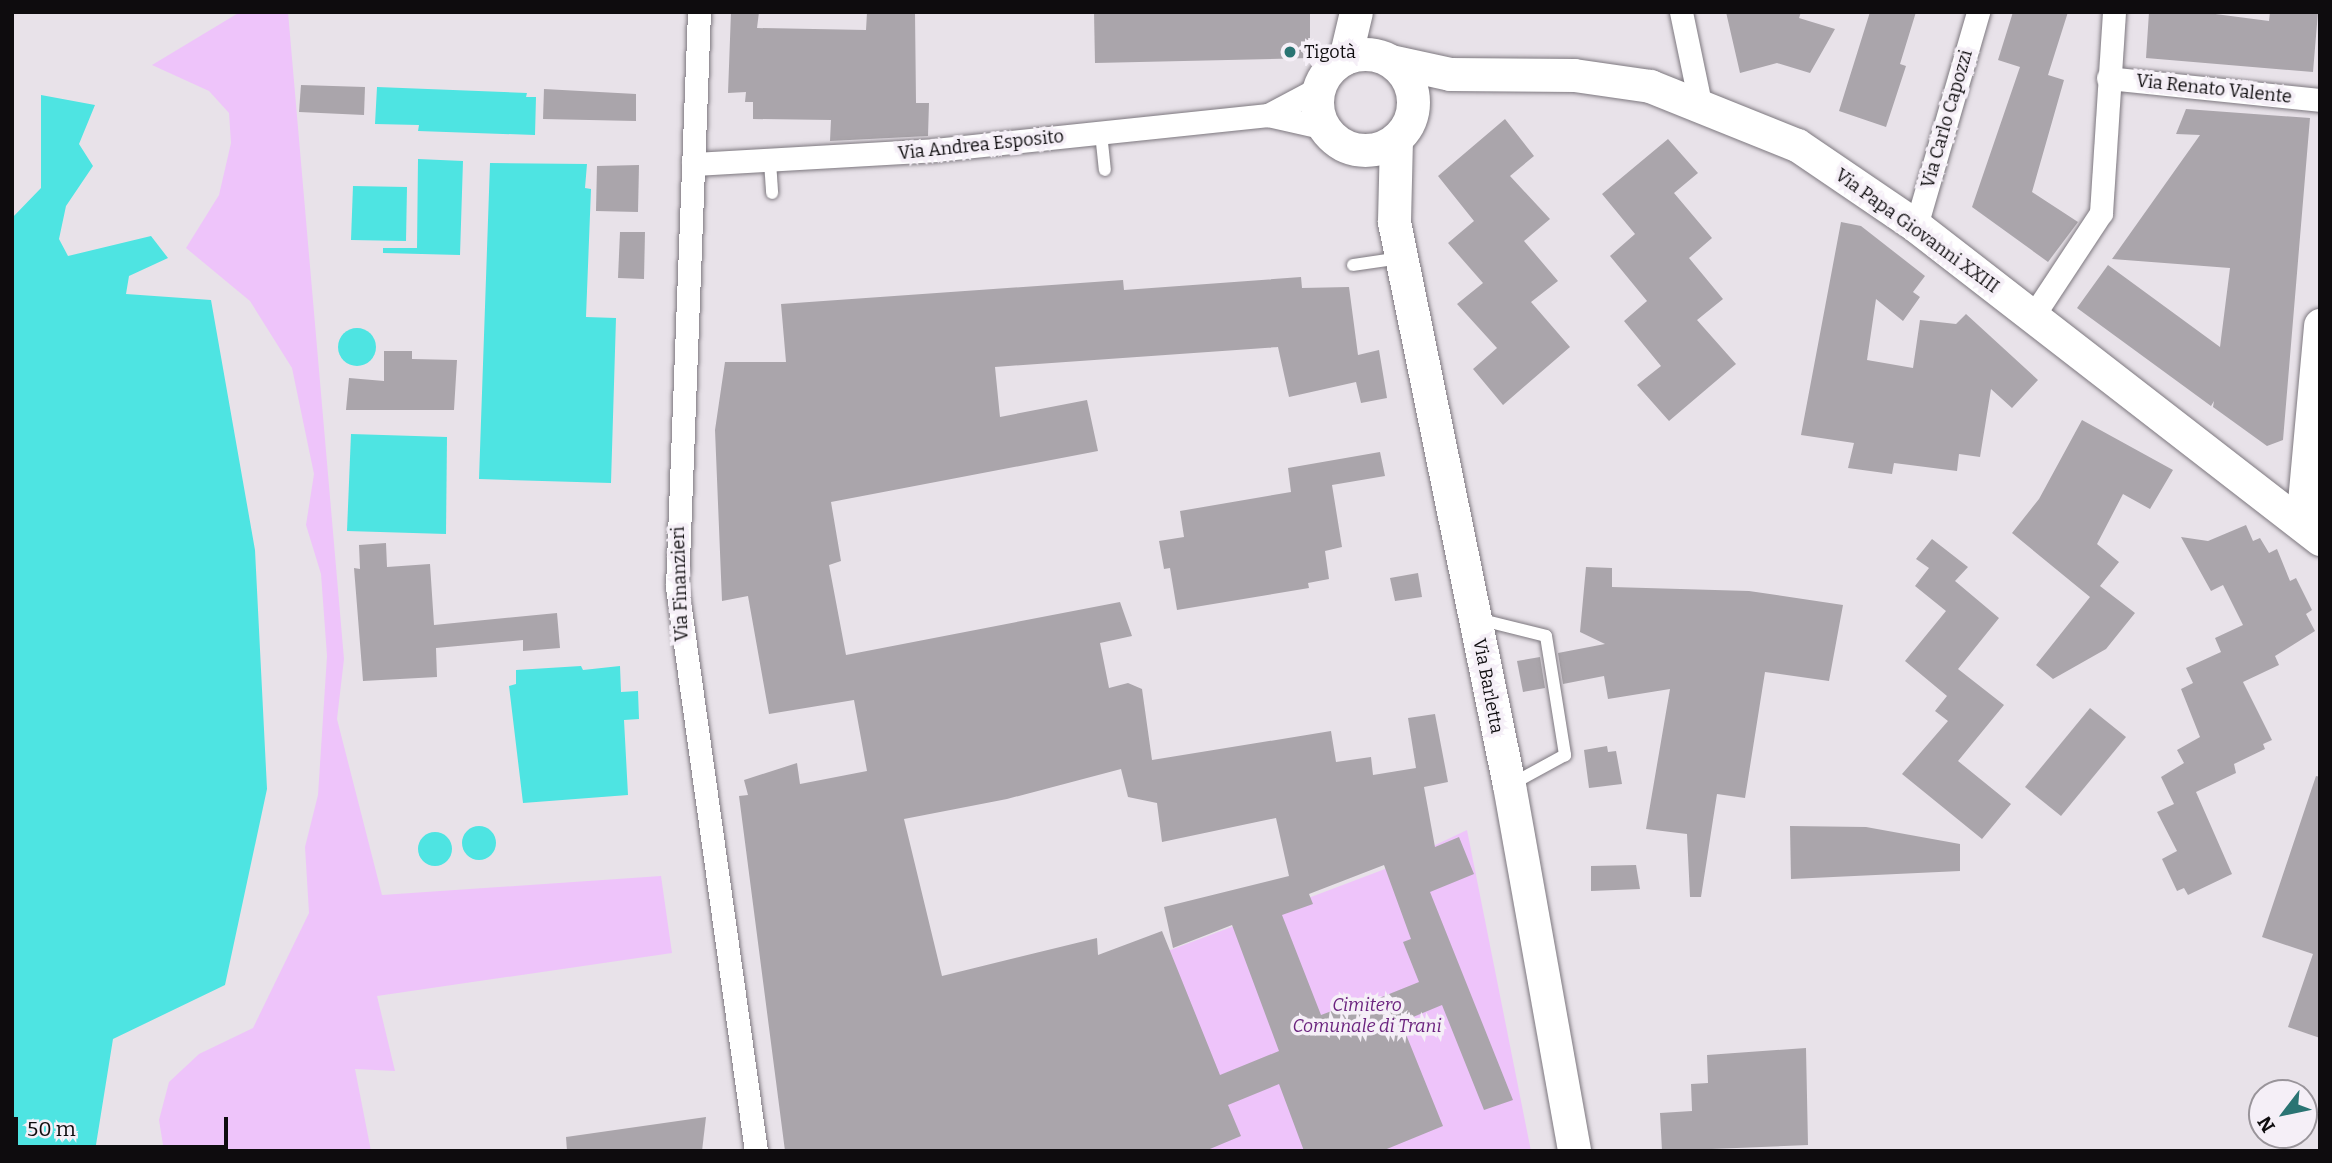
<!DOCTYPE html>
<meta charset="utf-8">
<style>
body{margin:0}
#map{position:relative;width:2332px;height:1163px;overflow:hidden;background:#e8e2e9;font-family:Bitter,serif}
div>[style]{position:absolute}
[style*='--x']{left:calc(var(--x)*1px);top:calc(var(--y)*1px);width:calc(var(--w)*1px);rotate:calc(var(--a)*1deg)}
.green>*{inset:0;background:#eec4fa}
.water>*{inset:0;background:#4ee4e2}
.round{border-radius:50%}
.building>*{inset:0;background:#aaa5ab}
.roads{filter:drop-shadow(0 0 2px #7d787f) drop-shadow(0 0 2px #7d787f)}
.lane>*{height:12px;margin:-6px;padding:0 6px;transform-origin:6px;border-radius:6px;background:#fff}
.street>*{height:23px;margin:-11.5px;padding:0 11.5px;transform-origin:11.5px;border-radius:11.5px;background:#fff}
.secondary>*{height:33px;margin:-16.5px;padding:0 16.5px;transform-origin:16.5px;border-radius:16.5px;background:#fff}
.secondary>.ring{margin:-16.5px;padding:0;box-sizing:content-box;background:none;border:33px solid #fff;border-radius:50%}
.dots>*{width:19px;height:19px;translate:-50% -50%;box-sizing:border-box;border:4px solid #f5eff7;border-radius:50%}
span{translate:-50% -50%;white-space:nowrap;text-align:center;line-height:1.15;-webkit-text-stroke:7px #f5eff7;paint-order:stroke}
.poi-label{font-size:18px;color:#0e0c0e}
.left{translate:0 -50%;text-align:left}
.street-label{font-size:18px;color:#0e0c0e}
.park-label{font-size:18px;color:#6b237e;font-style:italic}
.frame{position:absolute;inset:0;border:14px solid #0e0c0e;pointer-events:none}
.north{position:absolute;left:2248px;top:1079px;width:70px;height:70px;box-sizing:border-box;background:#f5eff7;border:2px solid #99949a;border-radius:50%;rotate:238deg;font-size:19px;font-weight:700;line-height:28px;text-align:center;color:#0e0c0e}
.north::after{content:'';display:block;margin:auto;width:24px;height:32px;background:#2a7473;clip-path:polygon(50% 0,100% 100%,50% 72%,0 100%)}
.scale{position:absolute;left:14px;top:1117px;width:214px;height:32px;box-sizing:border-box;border:4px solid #0e0c0e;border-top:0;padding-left:9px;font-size:21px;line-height:24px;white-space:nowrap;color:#0e0c0e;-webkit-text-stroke:5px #f5eff7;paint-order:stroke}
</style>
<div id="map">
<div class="green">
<i style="clip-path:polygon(240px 12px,288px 12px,344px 659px,337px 719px,382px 895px,661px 876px,672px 953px,377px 996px,395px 1071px,355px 1069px,371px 1151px,164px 1151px,159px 1120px,169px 1082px,199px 1054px,253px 1028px,309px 913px,305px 847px,318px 795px,327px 656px,321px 574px,306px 525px,314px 474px,292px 368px,250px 301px,186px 248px,219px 195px,231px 143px,229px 113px,209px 91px,152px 65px)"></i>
<i style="clip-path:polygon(1467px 830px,1531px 1151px,852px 1151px,1104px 975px,1385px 869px)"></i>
</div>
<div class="water">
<i style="clip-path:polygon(377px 87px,527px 93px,526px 97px,536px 97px,535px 135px,418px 131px,419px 125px,375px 124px)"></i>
<i style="clip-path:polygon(41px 95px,95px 105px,79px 144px,93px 166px,66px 206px,59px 239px,68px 256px,151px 236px,168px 258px,129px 276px,126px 294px,211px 300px,255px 550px,267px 789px,225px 985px,113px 1039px,95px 1151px,12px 1151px,12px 218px,41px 188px)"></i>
<i style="clip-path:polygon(418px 159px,463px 161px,460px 255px,383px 253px,383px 248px,417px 248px)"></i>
<i style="clip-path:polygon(490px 163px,587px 164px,585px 188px,591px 189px,586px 317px,616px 318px,611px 483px,479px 479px)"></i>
<i style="clip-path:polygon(353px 186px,407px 187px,406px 241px,351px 240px)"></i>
<i class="round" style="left:338px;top:328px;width:38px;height:38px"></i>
<i style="clip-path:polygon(351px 434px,447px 437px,446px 534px,347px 531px)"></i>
<i style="clip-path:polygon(581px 666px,583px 670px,620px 666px,621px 692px,638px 691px,639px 719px,624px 720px,628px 795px,523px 803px,509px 686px,516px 684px,516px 670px)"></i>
<i class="round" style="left:462px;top:826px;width:34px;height:34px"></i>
<i class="round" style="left:418px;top:832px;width:34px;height:34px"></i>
</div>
<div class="building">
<i style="clip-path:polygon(731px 12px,759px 12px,757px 28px,866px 30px,867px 12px,915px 12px,916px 103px,929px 103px,928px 136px,830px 141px,831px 120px,753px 119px,753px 102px,745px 102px,746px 92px,728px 93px)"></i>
<i style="clip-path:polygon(1094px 12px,1310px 12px,1310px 58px,1095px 63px)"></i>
<i style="clip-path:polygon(1726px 12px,1801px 12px,1799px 18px,1835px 29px,1810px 73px,1777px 63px,1740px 73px)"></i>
<i style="clip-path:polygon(1870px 12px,1916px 12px,1900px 64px,1906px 66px,1886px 127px,1839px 111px)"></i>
<i style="clip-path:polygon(2013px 12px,2068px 12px,2048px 75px,2064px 80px,2032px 192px,2078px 222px,2048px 262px,1972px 207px,2020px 67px,1998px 60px)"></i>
<i style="clip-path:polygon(2149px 12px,2200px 12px,2269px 21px,2270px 12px,2318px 12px,2313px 72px,2146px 58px)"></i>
<i style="clip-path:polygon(301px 85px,365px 87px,364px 115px,299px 112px)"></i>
<i style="clip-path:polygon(544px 89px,636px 94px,636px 121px,543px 119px)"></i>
<i style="clip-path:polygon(2186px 109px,2310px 118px,2283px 440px,2267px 446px,2213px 407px,2214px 401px,2211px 406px,2077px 308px,2108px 265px,2220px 347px,2230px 268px,2112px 259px,2200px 135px,2176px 134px)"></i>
<i style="clip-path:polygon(1505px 119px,1534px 156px,1510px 176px,1550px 219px,1524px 241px,1558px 281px,1531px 302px,1570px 347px,1503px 405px,1473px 369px,1497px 348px,1457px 304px,1483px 283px,1448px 243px,1474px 221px,1438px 176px)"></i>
<i style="clip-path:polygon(1668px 139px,1698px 173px,1674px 193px,1712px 238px,1689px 258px,1723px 299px,1697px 320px,1736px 364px,1669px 421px,1637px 385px,1661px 366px,1624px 321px,1647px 301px,1610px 256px,1635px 234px,1602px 194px)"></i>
<i style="clip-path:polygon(639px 165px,638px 212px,596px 211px,597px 166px)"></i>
<i style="clip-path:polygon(1841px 222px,1861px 226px,1925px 276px,1913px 292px,1920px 297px,1903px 321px,1876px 299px,1867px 360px,1913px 368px,1920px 320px,1956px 324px,1966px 314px,2038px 380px,2012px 408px,1991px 389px,1980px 457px,1959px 454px,1957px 471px,1894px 463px,1892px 474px,1848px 468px,1854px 443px,1801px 435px)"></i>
<i style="clip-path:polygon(620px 232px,645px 232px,644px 279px,618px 278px)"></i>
<i style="clip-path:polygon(evenodd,1301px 277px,1302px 288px,1349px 287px,1358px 355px,1379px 350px,1387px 398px,1361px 403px,1356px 382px,1289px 397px,1278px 347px,995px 367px,1000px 417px,1087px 400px,1098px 451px,831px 502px,841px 561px,829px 565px,846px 655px,1120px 602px,1132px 636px,1100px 643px,1109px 688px,1128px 683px,1142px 689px,1152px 760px,1331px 731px,1336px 762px,1371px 757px,1373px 775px,1416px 768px,1408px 718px,1435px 714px,1448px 782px,1424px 787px,1435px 847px,1459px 837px,1474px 874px,1430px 892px,1513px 1100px,1484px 1110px,1442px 1005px,1401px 1022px,1443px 1126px,1382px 1151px,1304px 1151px,1279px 1084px,1228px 1105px,1241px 1136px,1205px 1151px,785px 1151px,739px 796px,748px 795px,744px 780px,797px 763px,800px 784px,867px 771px,854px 700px,769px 714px,748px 596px,722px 601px,715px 430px,725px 362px,786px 362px,781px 304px,1123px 280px,1124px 290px,1301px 277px,1121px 769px,1128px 797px,1157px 803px,1162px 842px,1276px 818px,1289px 876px,1164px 907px,1173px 948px,1232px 925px,1279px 1051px,1220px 1075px,1162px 931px,1098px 955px,1097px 938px,942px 976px,904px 819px,1007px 799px,1121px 769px,1301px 277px,1384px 865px,1411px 939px,1403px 942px,1419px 982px,1347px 1011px,1345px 1006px,1321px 1015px,1282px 915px,1313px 904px,1309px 894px,1384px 865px)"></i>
<i style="clip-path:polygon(384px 351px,412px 351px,412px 359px,457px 360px,454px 410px,346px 410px,349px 378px,384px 381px)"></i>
<i style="clip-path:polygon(2082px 420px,2173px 470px,2150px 509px,2123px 494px,2097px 544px,2119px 562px,2100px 586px,2135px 613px,2106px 649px,2053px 679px,2036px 665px,2090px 597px,2012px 533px,2039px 499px)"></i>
<i style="clip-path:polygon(1380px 452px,1385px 476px,1332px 485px,1342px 547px,1325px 551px,1329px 579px,1308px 583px,1309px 588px,1177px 610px,1170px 568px,1164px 569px,1159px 541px,1184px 537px,1180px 511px,1291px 492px,1288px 468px)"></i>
<i style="clip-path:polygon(2246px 525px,2253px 541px,2260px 538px,2269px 553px,2277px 549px,2290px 581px,2296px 578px,2312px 610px,2306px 614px,2315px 631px,2275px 656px,2279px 665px,2243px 682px,2272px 740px,2263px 744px,2265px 749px,2234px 764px,2236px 773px,2196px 792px,2232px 874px,2188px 895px,2184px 888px,2177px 891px,2162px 859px,2177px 851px,2157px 812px,2174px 804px,2161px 777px,2184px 763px,2177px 750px,2200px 737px,2181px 689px,2193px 683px,2186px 668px,2221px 652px,2215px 638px,2243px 625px,2223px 585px,2211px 591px,2181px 537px,2208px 541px)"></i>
<i style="clip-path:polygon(1932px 539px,1968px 567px,1955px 581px,1999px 618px,1958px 669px,2004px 705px,1958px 761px,2011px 804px,1982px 839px,1902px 774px,1948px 721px,1935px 711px,1947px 696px,1905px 661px,1946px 611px,1915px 586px,1929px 568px,1916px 559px)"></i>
<i style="clip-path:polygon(386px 543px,387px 567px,430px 564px,434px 625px,557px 613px,560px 648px,523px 651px,523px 640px,436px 648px,437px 677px,363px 681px,354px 568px,360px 569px,359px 545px)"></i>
<i style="clip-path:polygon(1586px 567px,1612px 568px,1612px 587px,1749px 591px,1843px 605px,1829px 681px,1765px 672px,1745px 798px,1717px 794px,1701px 897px,1690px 897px,1687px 834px,1646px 829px,1670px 689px,1608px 699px,1604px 676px,1563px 684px,1558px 653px,1605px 644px,1580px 632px)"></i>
<i style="clip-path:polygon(1418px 573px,1422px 597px,1395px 601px,1390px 578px)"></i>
<i style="clip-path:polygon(1540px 657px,1545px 688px,1523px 692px,1517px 661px)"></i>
<i style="clip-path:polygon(2090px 708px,2126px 737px,2061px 816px,2025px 787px)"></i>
<i style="clip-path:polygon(1607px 746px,1608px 752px,1616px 751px,1622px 784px,1589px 788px,1584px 750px)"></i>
<i style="clip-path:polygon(2316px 776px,2320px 777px,2320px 1038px,2288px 1027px,2313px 954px,2262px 937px)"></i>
<i style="clip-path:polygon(1790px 826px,1866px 827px,1960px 844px,1960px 871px,1791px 879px)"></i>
<i style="clip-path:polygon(1636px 865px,1640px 889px,1591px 891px,1591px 866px)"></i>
<i style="clip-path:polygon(1806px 1048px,1808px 1145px,1662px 1151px,1660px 1113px,1692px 1111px,1691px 1084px,1708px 1083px,1707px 1055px)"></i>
<i style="clip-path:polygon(706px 1117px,702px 1151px,567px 1151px,566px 1137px)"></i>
</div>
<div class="roads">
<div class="lane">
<i style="--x:1101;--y:133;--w:37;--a:84"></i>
<i style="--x:770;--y:162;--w:31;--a:86"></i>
<i style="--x:1353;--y:265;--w:49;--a:-8.3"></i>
<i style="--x:1478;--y:619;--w:70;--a:14"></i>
<i style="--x:1546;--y:636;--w:121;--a:80.9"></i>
<i style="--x:1565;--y:755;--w:60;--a:151.3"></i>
</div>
<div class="street">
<i style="--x:699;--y:12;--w:575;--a:92.19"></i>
<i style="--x:677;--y:587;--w:570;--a:82.03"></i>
<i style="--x:1681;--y:12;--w:93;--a:78.2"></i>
<i style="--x:2108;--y:78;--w:213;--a:5.9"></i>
<i style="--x:1268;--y:115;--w:58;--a:-27.9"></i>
<i style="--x:693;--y:164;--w:242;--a:-3.3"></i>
<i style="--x:935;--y:150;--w:335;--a:-6"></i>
<i style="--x:1268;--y:115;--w:58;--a:12.8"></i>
<i style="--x:1916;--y:226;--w:223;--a:-73.8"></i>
<i style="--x:2033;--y:316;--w:123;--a:-56.6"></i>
<i style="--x:2101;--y:213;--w:201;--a:-86.3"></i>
</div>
<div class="secondary">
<i class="ring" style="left:1317px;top:54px;width:63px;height:63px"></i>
<i style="--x:1345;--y:58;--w:47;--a:-76.6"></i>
<i style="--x:1391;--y:61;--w:60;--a:12.4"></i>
<i style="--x:1450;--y:74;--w:124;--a:0.5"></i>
<i style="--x:1574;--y:75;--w:77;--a:8.2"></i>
<i style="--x:1650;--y:86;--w:158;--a:21.9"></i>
<i style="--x:1797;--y:145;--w:144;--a:34.2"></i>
<i style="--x:1916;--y:226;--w:511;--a:37.77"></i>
<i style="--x:1396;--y:139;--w:83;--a:91.4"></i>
<i style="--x:1394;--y:222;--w:575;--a:78.46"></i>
<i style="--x:1509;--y:785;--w:372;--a:79.9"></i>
<i style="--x:2302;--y:524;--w:200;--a:-84.8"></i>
</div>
</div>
<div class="dots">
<i style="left:1290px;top:52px;background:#2a7473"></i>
</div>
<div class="poi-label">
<span class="left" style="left:1304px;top:52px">Tigotà</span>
</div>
<div class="street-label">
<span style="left:2214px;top:89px;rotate:6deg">Via Renato Valente</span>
<span style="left:1947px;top:119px;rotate:-74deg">Via Carlo Capozzi</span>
<span style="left:981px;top:145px;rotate:-6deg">Via Andrea Esposito</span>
<span style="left:1917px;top:231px;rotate:36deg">Via Papa Giovanni XXIII</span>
<span style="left:680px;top:584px;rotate:-92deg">Via Finanzieri</span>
<span style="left:1488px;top:686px;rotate:79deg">Via Barletta</span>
</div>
<div class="park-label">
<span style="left:1367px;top:1016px">Cimitero<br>Comunale di Trani</span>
</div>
<div class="frame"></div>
<div class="north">N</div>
<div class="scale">50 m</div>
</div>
